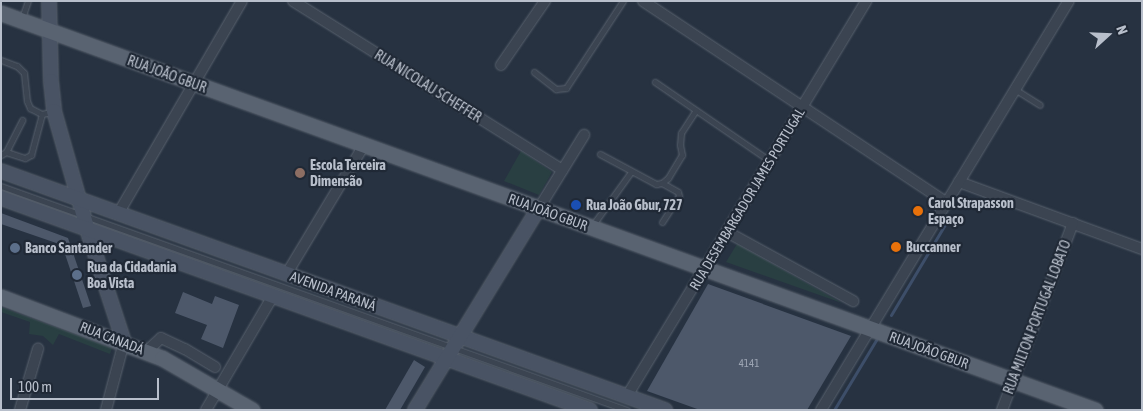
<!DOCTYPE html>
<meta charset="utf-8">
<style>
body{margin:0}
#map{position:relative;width:1143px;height:411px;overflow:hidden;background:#273241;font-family:"Asap Condensed",sans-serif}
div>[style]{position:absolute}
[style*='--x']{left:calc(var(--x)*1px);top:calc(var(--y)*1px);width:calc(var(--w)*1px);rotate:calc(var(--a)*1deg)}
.green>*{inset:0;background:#293f42}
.stream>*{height:3px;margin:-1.5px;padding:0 1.5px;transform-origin:1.5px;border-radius:1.5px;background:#3d4e69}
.building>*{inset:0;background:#4d586a}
.roads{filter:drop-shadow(0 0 1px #59626e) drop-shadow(0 0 1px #59626e)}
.lane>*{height:5px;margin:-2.5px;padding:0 2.5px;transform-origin:2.5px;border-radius:2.5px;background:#3b4451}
.street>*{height:10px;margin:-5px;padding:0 5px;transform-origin:5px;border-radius:5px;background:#3b4451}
.secondary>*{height:14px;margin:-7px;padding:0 7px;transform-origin:7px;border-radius:7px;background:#495364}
.primary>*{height:15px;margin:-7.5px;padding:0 7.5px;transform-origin:7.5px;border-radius:7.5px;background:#596371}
.dots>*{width:14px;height:14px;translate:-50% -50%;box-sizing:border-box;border:2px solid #202936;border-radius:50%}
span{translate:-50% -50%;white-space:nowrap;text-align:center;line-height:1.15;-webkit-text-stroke:4.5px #202936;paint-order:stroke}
.number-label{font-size:11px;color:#9da5b3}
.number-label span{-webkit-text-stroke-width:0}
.street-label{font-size:14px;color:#b8bfcb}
.poi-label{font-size:14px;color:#b8bfcb;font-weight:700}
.left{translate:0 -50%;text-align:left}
.frame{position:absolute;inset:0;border:2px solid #b8bfcb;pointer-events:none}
.north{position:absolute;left:1083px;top:10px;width:50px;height:50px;-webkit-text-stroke:4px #202936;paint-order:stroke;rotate:70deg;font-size:14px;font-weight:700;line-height:20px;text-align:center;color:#b8bfcb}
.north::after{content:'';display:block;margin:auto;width:18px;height:22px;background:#b8bfcb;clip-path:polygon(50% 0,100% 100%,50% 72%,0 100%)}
.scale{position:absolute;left:10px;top:378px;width:149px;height:22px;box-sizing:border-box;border:2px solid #b8bfcb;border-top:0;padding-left:6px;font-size:15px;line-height:18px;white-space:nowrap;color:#b8bfcb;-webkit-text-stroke:4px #202936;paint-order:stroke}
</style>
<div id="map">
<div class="green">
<i style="clip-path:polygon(521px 151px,552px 172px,539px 195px,504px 181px)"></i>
<i style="clip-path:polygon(737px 244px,842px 303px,726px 262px)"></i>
<i style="clip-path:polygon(1px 307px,112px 348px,110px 354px,59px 334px,53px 345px,43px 336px,29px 334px,30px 322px,1px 312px)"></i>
</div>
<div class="stream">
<i style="--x:891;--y:315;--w:115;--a:-59.2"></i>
<i style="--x:834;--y:410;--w:82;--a:-59"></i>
</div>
<div class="building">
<i style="clip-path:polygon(1px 213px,68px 238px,91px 306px,83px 308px,62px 245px,1px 224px)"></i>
<i style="clip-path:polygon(708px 284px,851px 336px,807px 410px,700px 410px,647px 391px)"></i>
<i style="clip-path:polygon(183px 292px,212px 304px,215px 296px,239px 305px,223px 348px,201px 339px,207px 325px,175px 313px)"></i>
<i style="clip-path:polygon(414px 360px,425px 367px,400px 410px,385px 410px)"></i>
</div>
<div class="roads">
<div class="lane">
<i style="--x:22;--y:18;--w:18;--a:-71"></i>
<i style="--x:1;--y:60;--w:17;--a:21"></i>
<i style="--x:17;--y:66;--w:10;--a:45"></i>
<i style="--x:24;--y:73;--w:28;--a:84"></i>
<i style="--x:27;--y:101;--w:8;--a:67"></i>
<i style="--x:30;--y:108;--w:13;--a:27"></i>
<i style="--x:42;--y:114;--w:12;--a:-14"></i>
<i style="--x:534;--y:72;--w:28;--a:38"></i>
<i style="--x:556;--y:89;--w:10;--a:-6"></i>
<i style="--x:566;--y:88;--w:104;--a:-56.8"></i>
<i style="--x:655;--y:82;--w:140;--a:34.5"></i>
<i style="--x:1016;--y:90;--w:28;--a:32"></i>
<i style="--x:6;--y:152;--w:20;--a:18"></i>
<i style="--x:25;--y:158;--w:7;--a:-27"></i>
<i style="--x:31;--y:155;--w:42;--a:-75"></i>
<i style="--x:600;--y:154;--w:64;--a:28.2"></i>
<i style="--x:656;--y:184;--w:6;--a:-9"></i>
<i style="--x:662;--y:183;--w:8;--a:-40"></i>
<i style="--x:668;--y:178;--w:27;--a:-59"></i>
<i style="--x:682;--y:155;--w:10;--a:-101"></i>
<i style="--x:680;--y:145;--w:12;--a:-85"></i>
<i style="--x:681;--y:133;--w:27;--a:-57"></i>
<i style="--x:1;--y:155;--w:6;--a:-31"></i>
<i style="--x:6;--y:152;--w:36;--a:-63"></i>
<i style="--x:662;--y:183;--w:18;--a:29"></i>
<i style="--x:678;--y:192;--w:4;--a:76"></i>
<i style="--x:679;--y:196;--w:31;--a:123"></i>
<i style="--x:1;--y:186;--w:665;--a:19.69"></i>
<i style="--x:592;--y:226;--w:67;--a:-54.2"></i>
</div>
<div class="street">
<i style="--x:293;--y:1;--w:318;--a:32.1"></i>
<i style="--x:643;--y:1;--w:365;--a:33.6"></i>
<i style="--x:501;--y:65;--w:78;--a:-55.5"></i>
<i style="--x:959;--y:182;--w:195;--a:20.1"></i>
<i style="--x:539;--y:208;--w:86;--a:-58.3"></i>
<i style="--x:118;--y:214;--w:246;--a:-59.8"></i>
<i style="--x:727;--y:232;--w:144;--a:28.7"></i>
<i style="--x:286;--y:275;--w:152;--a:-59"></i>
<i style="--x:147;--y:351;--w:19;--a:-43"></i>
<i style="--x:161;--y:338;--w:26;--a:25"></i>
<i style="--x:185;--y:349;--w:35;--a:31"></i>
<i style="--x:627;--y:396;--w:462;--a:-58.8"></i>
<i style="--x:20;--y:410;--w:64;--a:-73.6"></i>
<i style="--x:106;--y:410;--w:70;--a:-75.2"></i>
<i style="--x:206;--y:410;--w:132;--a:-59.6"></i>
<i style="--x:821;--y:410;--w:478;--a:-58.8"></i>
<i style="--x:1002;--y:410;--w:200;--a:-69.2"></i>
</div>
<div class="secondary">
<i style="--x:49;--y:1;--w:80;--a:88.6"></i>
<i style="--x:51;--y:81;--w:30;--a:84"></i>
<i style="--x:54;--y:111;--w:129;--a:74.2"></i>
<i style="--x:89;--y:235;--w:113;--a:71.9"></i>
<i style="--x:1;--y:171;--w:706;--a:19.8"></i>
<i style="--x:1;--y:198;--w:626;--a:19.8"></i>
<i style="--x:415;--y:410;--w:237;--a:-58.5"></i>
</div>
<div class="primary">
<i style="--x:1;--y:13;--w:1164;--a:19.95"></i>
<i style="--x:1;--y:297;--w:172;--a:20.8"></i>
<i style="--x:162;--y:358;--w:104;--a:30"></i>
</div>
</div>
<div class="dots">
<i style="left:300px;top:173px;background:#8d6e63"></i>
<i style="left:576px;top:205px;background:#1a4fb4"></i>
<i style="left:918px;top:211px;background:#e8710a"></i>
<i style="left:896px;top:247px;background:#e8710a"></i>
<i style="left:15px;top:248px;background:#5c6f8a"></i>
<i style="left:77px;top:275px;background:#5c6f8a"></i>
</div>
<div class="number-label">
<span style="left:749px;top:363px">4141</span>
</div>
<div class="street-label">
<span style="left:167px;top:74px;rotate:20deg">RUA JOÃO GBUR</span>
<span style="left:428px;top:86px;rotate:32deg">RUA NICOLAU SCHEFFER</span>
<span style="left:747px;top:199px;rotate:-59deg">RUA DESEMBARGADOR JAMES PORTUGAL</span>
<span style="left:548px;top:212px;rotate:20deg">RUA JOÃO GBUR</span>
<span style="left:333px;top:291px;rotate:20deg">AVENIDA PARANÁ</span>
<span style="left:1037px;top:317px;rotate:-69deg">RUA MILTON PORTUGAL LOBATO</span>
<span style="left:112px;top:338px;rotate:21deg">RUA CANADÁ</span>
<span style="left:929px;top:350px;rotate:20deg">RUA JOÃO GBUR</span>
</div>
<div class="poi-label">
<span class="left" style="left:310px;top:173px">Escola Terceira<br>Dimensão</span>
<span class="left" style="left:928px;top:211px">Carol Strapasson<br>Espaço</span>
<span class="left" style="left:586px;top:205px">Rua João Gbur, 727</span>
<span class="left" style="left:906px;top:247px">Buccanner</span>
<span class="left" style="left:25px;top:248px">Banco Santander</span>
<span class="left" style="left:87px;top:275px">Rua da Cidadania<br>Boa Vista</span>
</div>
<div class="frame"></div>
<div class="north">N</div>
<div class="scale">100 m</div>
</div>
